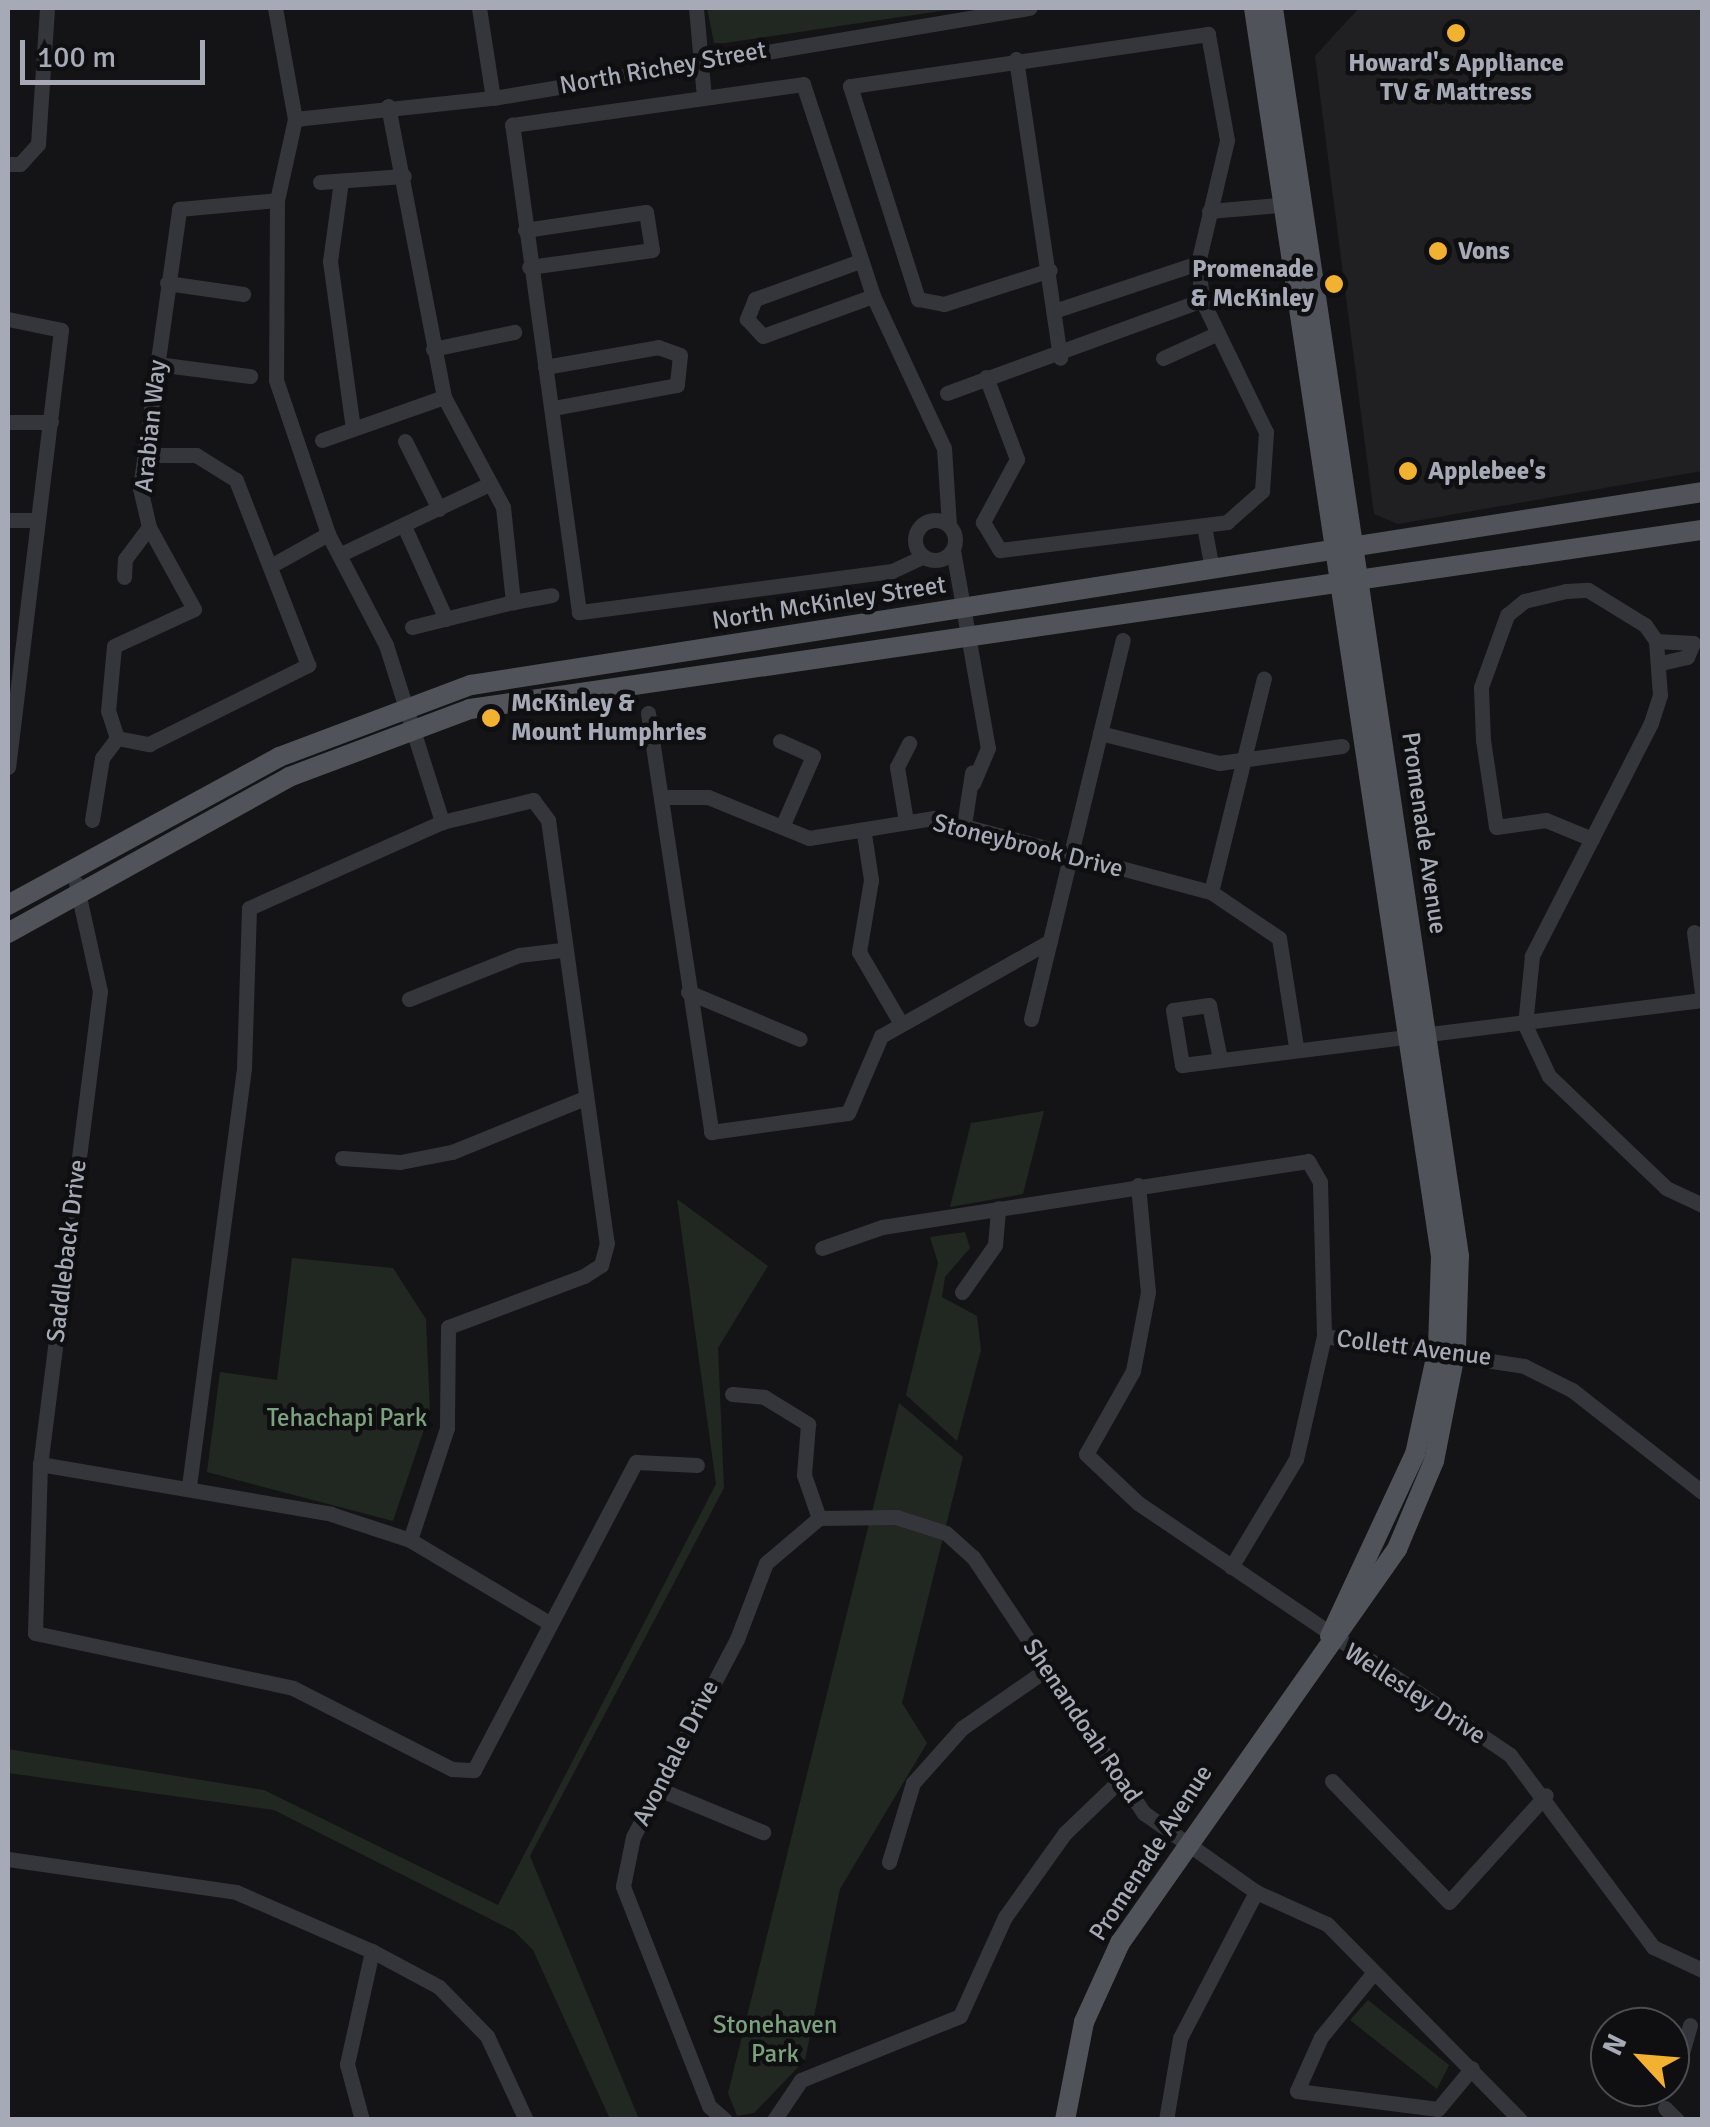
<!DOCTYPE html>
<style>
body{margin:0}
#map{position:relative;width:1710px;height:2127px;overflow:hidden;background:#141416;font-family:Signika,sans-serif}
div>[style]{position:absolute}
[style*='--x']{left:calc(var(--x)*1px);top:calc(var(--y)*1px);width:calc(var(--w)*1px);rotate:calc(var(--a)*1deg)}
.built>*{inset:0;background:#202023}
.green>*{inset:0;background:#202821}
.minor>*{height:15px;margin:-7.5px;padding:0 7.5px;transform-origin:7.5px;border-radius:7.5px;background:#35363b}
.minor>.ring{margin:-7.5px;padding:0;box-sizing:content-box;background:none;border:15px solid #35363b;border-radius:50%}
.major>*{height:20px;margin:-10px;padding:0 10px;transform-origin:10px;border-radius:10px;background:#51535a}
.dots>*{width:28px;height:28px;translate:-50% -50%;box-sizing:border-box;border:5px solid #0f0f11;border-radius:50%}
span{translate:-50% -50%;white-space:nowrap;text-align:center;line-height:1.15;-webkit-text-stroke:9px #0f0f11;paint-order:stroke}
.poi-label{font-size:25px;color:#a5aab6;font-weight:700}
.left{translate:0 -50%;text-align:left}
.right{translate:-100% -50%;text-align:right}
.street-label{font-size:25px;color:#a5aab6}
.park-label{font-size:25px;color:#7ca17f}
.frame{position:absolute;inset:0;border:10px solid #a5aab6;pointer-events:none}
.north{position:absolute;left:1590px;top:2007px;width:100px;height:100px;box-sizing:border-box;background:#0f0f11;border:2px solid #4b4d53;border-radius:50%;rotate:296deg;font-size:28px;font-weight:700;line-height:40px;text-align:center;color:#a5aab6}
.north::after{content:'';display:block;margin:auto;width:35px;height:45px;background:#f2b130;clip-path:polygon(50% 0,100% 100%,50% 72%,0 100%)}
.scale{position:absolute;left:20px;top:40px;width:185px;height:45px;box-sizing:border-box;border:5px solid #a5aab6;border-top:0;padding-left:12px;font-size:30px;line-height:35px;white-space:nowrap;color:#a5aab6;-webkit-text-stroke:8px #0f0f11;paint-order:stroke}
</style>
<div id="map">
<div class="built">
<i style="clip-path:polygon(1359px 8px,1702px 8px,1702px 471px,1398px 524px,1374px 514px,1315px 56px)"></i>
</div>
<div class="green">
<i style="clip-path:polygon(707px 8px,961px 8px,725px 43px,714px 43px)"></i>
<i style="clip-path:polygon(1044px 1111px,1023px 1194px,950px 1207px,971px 1123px)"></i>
<i style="clip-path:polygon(677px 1199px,768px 1266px,718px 1348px,724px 1488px,530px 1856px,639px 2119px,610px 2119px,533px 1950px,514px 1931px,274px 1810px,8px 1773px,8px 1749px,264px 1790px,498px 1905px,716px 1484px)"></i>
<i style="clip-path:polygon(965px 1232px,970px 1248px,945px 1277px,942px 1297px,977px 1316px,981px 1350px,957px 1441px,906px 1395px,938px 1263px,930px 1237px)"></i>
<i style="clip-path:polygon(292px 1258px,393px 1268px,426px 1319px,430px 1412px,393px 1521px,207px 1472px,220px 1372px,277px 1380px)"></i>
<i style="clip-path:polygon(899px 1403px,963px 1457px,902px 1703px,927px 1743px,840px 1889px,805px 2060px,754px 2113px,737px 2116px,728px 2093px)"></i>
<i style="clip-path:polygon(1368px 2000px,1449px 2065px,1437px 2089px,1350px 2020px)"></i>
</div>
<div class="minor">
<i style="--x:275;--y:8;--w:113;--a:79.8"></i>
<i style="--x:295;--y:119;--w:83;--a:102.5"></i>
<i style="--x:277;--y:200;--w:180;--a:90.3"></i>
<i style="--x:276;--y:380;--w:163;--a:71.3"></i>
<i style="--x:328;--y:534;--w:125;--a:62.4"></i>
<i style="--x:386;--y:645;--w:186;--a:72.4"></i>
<i style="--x:479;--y:8;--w:91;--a:81.2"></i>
<i style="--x:696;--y:8;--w:90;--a:84.9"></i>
<i style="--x:1016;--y:59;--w:302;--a:81.6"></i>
<i style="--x:388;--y:106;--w:296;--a:79.1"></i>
<i style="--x:444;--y:397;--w:125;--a:61.8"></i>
<i style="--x:503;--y:507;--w:96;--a:84"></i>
<i style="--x:513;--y:602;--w:104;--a:166.1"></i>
<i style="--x:295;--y:119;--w:199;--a:-6.1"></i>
<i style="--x:493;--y:98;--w:544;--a:-9.53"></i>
<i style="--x:8;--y:164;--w:12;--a:0"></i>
<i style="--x:20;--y:164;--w:27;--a:-48"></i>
<i style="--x:38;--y:144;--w:136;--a:-86.2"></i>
<i style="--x:341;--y:181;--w:81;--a:97.8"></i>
<i style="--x:330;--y:261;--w:169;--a:82.2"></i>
<i style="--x:320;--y:182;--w:84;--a:-4.1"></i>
<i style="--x:1209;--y:211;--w:81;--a:-4.9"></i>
<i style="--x:525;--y:230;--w:122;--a:-8.5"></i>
<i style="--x:646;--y:212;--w:38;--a:81"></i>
<i style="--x:652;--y:250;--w:124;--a:172.1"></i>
<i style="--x:860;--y:261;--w:112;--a:160.1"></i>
<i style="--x:755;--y:299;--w:22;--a:112"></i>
<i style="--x:747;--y:319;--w:23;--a:47"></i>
<i style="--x:763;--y:336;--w:117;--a:-20"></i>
<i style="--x:167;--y:283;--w:77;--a:8.2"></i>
<i style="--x:1057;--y:310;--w:149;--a:-18.4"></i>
<i style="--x:8;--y:319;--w:54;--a:11.7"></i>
<i style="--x:61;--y:330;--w:440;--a:96.9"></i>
<i style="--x:433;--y:349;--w:83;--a:-11.9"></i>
<i style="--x:1163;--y:358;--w:56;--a:-24.3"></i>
<i style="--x:157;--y:364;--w:94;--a:7.4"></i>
<i style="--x:545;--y:367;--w:115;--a:-10"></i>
<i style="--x:658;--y:347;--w:23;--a:20"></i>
<i style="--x:680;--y:355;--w:30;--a:96"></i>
<i style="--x:677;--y:385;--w:125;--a:169.4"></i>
<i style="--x:986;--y:377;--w:88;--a:69.3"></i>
<i style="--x:1017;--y:459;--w:72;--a:118.4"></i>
<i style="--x:983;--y:522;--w:33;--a:59"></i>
<i style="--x:1000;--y:550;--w:229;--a:-7"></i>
<i style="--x:1227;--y:522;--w:47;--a:-41.5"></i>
<i style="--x:1262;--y:491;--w:59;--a:-86.1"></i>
<i style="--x:1266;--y:432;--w:147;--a:-115.9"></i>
<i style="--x:1202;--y:300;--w:37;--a:-96"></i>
<i style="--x:1198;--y:263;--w:126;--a:-76.7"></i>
<i style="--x:1227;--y:140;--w:108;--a:-100.2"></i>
<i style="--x:1208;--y:34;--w:362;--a:171.7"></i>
<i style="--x:850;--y:86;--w:224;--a:72.3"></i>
<i style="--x:918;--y:299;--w:26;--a:11"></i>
<i style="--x:944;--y:304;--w:111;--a:-17.8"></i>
<i style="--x:947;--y:393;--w:271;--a:-20"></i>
<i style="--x:8;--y:422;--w:43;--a:0"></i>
<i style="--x:322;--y:440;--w:129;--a:-19.4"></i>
<i style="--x:405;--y:441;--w:76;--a:63.4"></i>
<i class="ring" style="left:915px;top:520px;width:25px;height:25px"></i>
<i style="--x:8;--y:520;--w:29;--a:0"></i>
<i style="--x:404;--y:526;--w:102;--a:65.7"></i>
<i style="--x:1204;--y:526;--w:44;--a:79.5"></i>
<i style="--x:953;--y:550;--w:201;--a:80"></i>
<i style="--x:988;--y:748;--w:38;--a:113"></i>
<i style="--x:341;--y:554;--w:164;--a:-25.3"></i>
<i style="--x:922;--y:557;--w:33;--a:155"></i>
<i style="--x:892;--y:571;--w:316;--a:172.5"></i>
<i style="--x:579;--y:612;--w:492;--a:-97.8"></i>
<i style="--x:512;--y:125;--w:294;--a:-8"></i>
<i style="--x:803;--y:84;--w:223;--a:71.7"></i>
<i style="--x:873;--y:296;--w:168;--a:65"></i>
<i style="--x:944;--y:448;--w:77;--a:86.3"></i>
<i style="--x:274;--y:564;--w:62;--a:-29.1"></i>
<i style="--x:124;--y:577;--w:18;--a:-87"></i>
<i style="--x:125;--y:559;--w:40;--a:-53"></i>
<i style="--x:513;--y:602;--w:39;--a:-10"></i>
<i style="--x:1656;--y:641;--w:37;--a:3"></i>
<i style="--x:1693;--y:643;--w:15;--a:113"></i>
<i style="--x:1687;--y:657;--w:28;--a:167"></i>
<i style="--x:648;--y:713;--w:424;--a:81.4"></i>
<i style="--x:711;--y:1132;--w:138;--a:-7.9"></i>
<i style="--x:848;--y:1113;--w:84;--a:-66.8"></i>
<i style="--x:881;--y:1036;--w:194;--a:-29.3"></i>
<i style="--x:1100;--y:733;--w:123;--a:14.1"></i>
<i style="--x:1219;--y:763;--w:124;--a:-7.9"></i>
<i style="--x:117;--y:738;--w:28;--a:-108"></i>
<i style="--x:108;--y:711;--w:65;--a:-84.7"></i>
<i style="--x:114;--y:646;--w:88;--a:-24.8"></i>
<i style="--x:194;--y:609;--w:94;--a:-118.8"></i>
<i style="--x:149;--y:527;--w:40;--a:-103"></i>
<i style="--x:140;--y:488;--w:282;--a:-82"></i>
<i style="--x:179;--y:209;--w:98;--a:-5.2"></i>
<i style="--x:117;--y:738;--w:33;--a:11"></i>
<i style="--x:149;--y:744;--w:178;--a:-26.4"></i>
<i style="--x:308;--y:665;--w:199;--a:-111.3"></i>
<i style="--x:236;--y:480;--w:47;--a:-148"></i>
<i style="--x:196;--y:455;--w:47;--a:180"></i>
<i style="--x:780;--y:741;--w:36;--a:24"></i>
<i style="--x:813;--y:756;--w:77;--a:113.6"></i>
<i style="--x:661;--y:797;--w:47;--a:0"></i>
<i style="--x:708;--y:797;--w:109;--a:22.1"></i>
<i style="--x:809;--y:838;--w:127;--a:-9.1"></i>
<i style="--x:934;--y:818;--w:287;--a:15"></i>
<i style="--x:1211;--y:892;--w:82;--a:34.1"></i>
<i style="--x:1279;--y:938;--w:110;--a:81.1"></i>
<i style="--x:92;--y:820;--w:63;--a:-80.8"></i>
<i style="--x:102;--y:758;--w:25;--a:-53"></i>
<i style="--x:906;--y:821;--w:55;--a:-99.5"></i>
<i style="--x:897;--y:767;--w:27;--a:-63"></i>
<i style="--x:964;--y:825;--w:53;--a:-81.3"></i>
<i style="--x:864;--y:834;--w:47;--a:81.3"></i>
<i style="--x:871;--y:880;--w:73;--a:99.5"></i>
<i style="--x:859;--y:952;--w:81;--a:59.6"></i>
<i style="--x:1592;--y:839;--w:50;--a:-157.6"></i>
<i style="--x:1546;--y:820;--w:50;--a:172"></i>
<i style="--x:1496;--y:827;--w:88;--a:-98.5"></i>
<i style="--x:1483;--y:740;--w:53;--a:-92.2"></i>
<i style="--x:1481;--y:687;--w:77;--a:-70.1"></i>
<i style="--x:1507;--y:615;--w:22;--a:-39"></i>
<i style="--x:1524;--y:601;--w:43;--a:-13.4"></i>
<i style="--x:1566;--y:591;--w:22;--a:-3"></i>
<i style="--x:1588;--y:590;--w:67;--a:31.6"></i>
<i style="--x:1645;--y:625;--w:19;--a:55"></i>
<i style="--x:1656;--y:641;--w:54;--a:85.8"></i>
<i style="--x:1660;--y:695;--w:29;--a:108"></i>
<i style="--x:1651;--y:723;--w:262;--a:117.1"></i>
<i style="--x:1532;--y:956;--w:69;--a:95.8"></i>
<i style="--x:1525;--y:1025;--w:56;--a:64.8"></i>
<i style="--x:1549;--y:1076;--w:162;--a:43.7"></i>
<i style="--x:1666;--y:1188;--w:40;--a:25"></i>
<i style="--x:76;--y:883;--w:111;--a:77.5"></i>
<i style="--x:100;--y:991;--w:477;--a:97.2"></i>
<i style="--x:40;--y:1464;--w:169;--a:91.7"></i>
<i style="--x:35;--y:1633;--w:264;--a:12"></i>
<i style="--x:293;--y:1688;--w:178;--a:27"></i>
<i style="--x:452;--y:1769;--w:22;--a:3"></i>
<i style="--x:474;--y:1770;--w:348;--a:-62.3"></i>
<i style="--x:636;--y:1462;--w:61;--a:2.8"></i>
<i style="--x:1211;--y:892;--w:220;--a:-76.1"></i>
<i style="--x:1694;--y:932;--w:62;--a:82.5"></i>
<i style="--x:688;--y:992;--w:121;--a:22.8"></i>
<i style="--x:409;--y:999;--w:118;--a:-21.8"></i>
<i style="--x:519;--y:955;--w:43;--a:-6.6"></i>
<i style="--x:1031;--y:1019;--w:390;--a:-76.4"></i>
<i style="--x:1220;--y:1059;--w:55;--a:-101.5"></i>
<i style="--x:1209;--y:1005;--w:36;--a:172"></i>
<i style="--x:1173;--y:1010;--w:56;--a:80.7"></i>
<i style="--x:1182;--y:1065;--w:524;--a:-7.13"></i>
<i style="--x:342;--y:1158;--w:58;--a:3.9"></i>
<i style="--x:400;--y:1162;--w:53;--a:-10.9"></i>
<i style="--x:452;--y:1152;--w:144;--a:-22.1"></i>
<i style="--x:1138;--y:1185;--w:107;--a:84.7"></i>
<i style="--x:1148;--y:1292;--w:80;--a:100.8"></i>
<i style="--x:1133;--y:1371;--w:95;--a:119.5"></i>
<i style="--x:1086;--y:1454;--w:71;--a:43.3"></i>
<i style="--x:1138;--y:1503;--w:449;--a:34.1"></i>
<i style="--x:1510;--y:1755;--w:239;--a:53.3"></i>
<i style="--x:1653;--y:1947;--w:54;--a:25.1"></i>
<i style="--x:822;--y:1248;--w:64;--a:-19.3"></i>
<i style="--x:882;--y:1227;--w:431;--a:-8.8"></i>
<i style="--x:1308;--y:1161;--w:24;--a:60"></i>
<i style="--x:1320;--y:1182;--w:154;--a:88.5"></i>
<i style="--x:1324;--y:1336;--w:126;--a:102.8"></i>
<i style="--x:1296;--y:1459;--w:126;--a:121"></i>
<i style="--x:962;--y:1292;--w:57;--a:-54.9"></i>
<i style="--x:995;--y:1245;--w:37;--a:-85"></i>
<i style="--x:1324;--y:1336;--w:202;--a:8.5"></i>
<i style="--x:1524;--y:1366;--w:54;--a:26.6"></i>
<i style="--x:1572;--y:1390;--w:165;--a:38.1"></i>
<i style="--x:732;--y:1394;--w:32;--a:5"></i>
<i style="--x:764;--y:1397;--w:52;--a:31.5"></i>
<i style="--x:808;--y:1424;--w:51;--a:94.5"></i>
<i style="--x:804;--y:1475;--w:46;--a:70.8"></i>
<i style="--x:40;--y:1464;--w:295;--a:9.7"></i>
<i style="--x:331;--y:1514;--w:83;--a:18.2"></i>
<i style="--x:410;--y:1540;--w:158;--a:30.8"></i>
<i style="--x:189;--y:1486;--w:422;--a:-82.5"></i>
<i style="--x:244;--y:1068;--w:160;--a:-88.2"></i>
<i style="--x:249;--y:908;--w:211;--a:-24"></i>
<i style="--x:442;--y:822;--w:94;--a:-13.6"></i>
<i style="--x:533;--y:800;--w:25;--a:53"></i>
<i style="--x:548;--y:820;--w:427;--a:82.1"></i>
<i style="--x:607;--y:1243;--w:23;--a:105"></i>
<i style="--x:601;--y:1265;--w:20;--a:147"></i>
<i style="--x:584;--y:1276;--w:145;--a:159.4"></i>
<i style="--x:448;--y:1327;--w:101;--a:90.6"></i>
<i style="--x:447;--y:1428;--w:118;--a:108.3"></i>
<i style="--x:819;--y:1518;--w:77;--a:-0.7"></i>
<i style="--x:896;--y:1517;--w:52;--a:17.7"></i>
<i style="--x:946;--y:1533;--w:36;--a:42"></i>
<i style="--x:973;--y:1557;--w:308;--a:56.3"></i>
<i style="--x:1144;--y:1813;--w:137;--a:35.2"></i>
<i style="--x:1256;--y:1892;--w:78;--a:24.3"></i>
<i style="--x:1327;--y:1924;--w:275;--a:45.4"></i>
<i style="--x:1332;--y:1781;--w:168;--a:46"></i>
<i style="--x:1449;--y:1902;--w:144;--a:-47.8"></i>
<i style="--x:656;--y:1788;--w:116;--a:22.4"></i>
<i style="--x:8;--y:1859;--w:230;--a:8.2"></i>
<i style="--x:236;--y:1892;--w:148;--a:23.5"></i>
<i style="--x:372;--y:1951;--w:76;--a:28.2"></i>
<i style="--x:439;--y:1987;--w:69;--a:45.6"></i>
<i style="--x:487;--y:2036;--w:93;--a:65.1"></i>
<i style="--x:889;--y:1862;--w:83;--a:-73.1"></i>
<i style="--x:913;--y:1783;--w:74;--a:-48.3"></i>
<i style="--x:962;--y:1728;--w:103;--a:-34.8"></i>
<i style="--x:1370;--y:1977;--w:77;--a:129.2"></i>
<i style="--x:1321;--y:2037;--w:59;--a:114"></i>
<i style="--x:1297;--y:2091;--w:142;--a:7.3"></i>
<i style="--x:1438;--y:2109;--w:53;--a:-50.3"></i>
<i style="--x:1682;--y:2053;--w:29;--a:-74"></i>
<i style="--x:1665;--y:2108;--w:17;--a:45"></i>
<i style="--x:362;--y:2120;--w:58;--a:-105"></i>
<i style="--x:347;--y:2064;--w:116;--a:-77.5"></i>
<i style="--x:725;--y:2120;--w:21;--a:-139"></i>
<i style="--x:709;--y:2106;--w:236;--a:-111.4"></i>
<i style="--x:623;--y:1886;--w:50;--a:-78.5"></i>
<i style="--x:633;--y:1837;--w:224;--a:-62.3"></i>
<i style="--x:737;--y:1639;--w:81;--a:-69.1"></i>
<i style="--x:766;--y:1563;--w:70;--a:-40.3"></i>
<i style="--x:774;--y:2120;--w:48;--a:-56"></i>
<i style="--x:801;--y:2080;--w:171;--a:-21.9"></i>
<i style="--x:960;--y:2016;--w:109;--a:-65.6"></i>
<i style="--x:1005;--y:1917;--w:103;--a:-54.5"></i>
<i style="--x:1065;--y:1833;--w:75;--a:-43.9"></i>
<i style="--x:1166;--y:2120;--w:83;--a:-80.3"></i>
<i style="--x:1180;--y:2038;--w:165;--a:-62.5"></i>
</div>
<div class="major">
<i style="--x:1254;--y:8;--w:1263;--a:81.48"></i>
<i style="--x:1441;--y:1257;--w:91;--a:91.9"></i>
<i style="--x:1438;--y:1348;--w:108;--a:102.2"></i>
<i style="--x:1415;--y:1454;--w:201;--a:115"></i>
<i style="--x:8;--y:905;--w:309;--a:-28.6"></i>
<i style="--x:279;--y:757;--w:205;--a:-20.6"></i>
<i style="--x:471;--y:685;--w:1246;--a:-8.91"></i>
<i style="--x:8;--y:933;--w:321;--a:-29"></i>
<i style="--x:289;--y:777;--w:193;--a:-20.6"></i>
<i style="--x:470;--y:709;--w:1245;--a:-8.27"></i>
<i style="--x:1065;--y:2120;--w:100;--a:-79"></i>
<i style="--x:1084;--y:2022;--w:87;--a:-65.5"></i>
<i style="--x:1120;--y:1943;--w:482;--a:-54.9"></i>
<i style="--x:1397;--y:1549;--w:95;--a:-67.2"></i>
<i style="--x:1434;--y:1461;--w:114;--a:-78.9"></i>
<i style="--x:1456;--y:1349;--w:93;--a:-88.2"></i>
<i style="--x:1459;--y:1256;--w:1262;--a:-98.48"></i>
</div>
<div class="dots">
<i style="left:1456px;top:33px;background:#f2b130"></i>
<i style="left:1438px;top:251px;background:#f2b130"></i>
<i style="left:1334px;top:284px;background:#f2b130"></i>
<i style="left:1408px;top:471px;background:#f2b130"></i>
<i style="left:491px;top:718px;background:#f2b130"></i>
</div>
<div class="poi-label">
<span style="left:1456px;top:78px">Howard's Appliance<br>TV &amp; Mattress</span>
<span class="left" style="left:1458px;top:251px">Vons</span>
<span class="right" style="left:1314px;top:284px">Promenade<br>&amp; McKinley</span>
<span class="left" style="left:1428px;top:471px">Applebee's</span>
<span class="left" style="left:511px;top:718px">McKinley &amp;<br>Mount Humphries</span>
</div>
<div class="street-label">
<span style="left:663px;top:68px;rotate:-10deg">North Richey Street</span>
<span style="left:151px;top:426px;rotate:-84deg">Arabian Way</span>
<span style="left:829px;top:603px;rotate:-9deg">North McKinley Street</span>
<span style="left:1424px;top:833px;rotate:82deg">Promenade Avenue</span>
<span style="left:1028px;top:846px;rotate:14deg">Stoneybrook Drive</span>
<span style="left:67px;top:1251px;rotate:-83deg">Saddleback Drive</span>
<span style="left:1414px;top:1348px;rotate:7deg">Collett Avenue</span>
<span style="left:1415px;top:1694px;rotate:33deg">Wellesley Drive</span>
<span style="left:1082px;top:1721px;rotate:56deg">Shenandoah Road</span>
<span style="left:676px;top:1753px;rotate:-63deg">Avondale Drive</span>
<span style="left:1151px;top:1853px;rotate:-57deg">Promenade Avenue</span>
</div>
<div class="park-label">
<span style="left:347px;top:1418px">Tehachapi Park</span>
<span style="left:775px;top:2040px">Stonehaven<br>Park</span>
</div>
<div class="frame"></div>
<div class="north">N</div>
<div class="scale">100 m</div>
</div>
